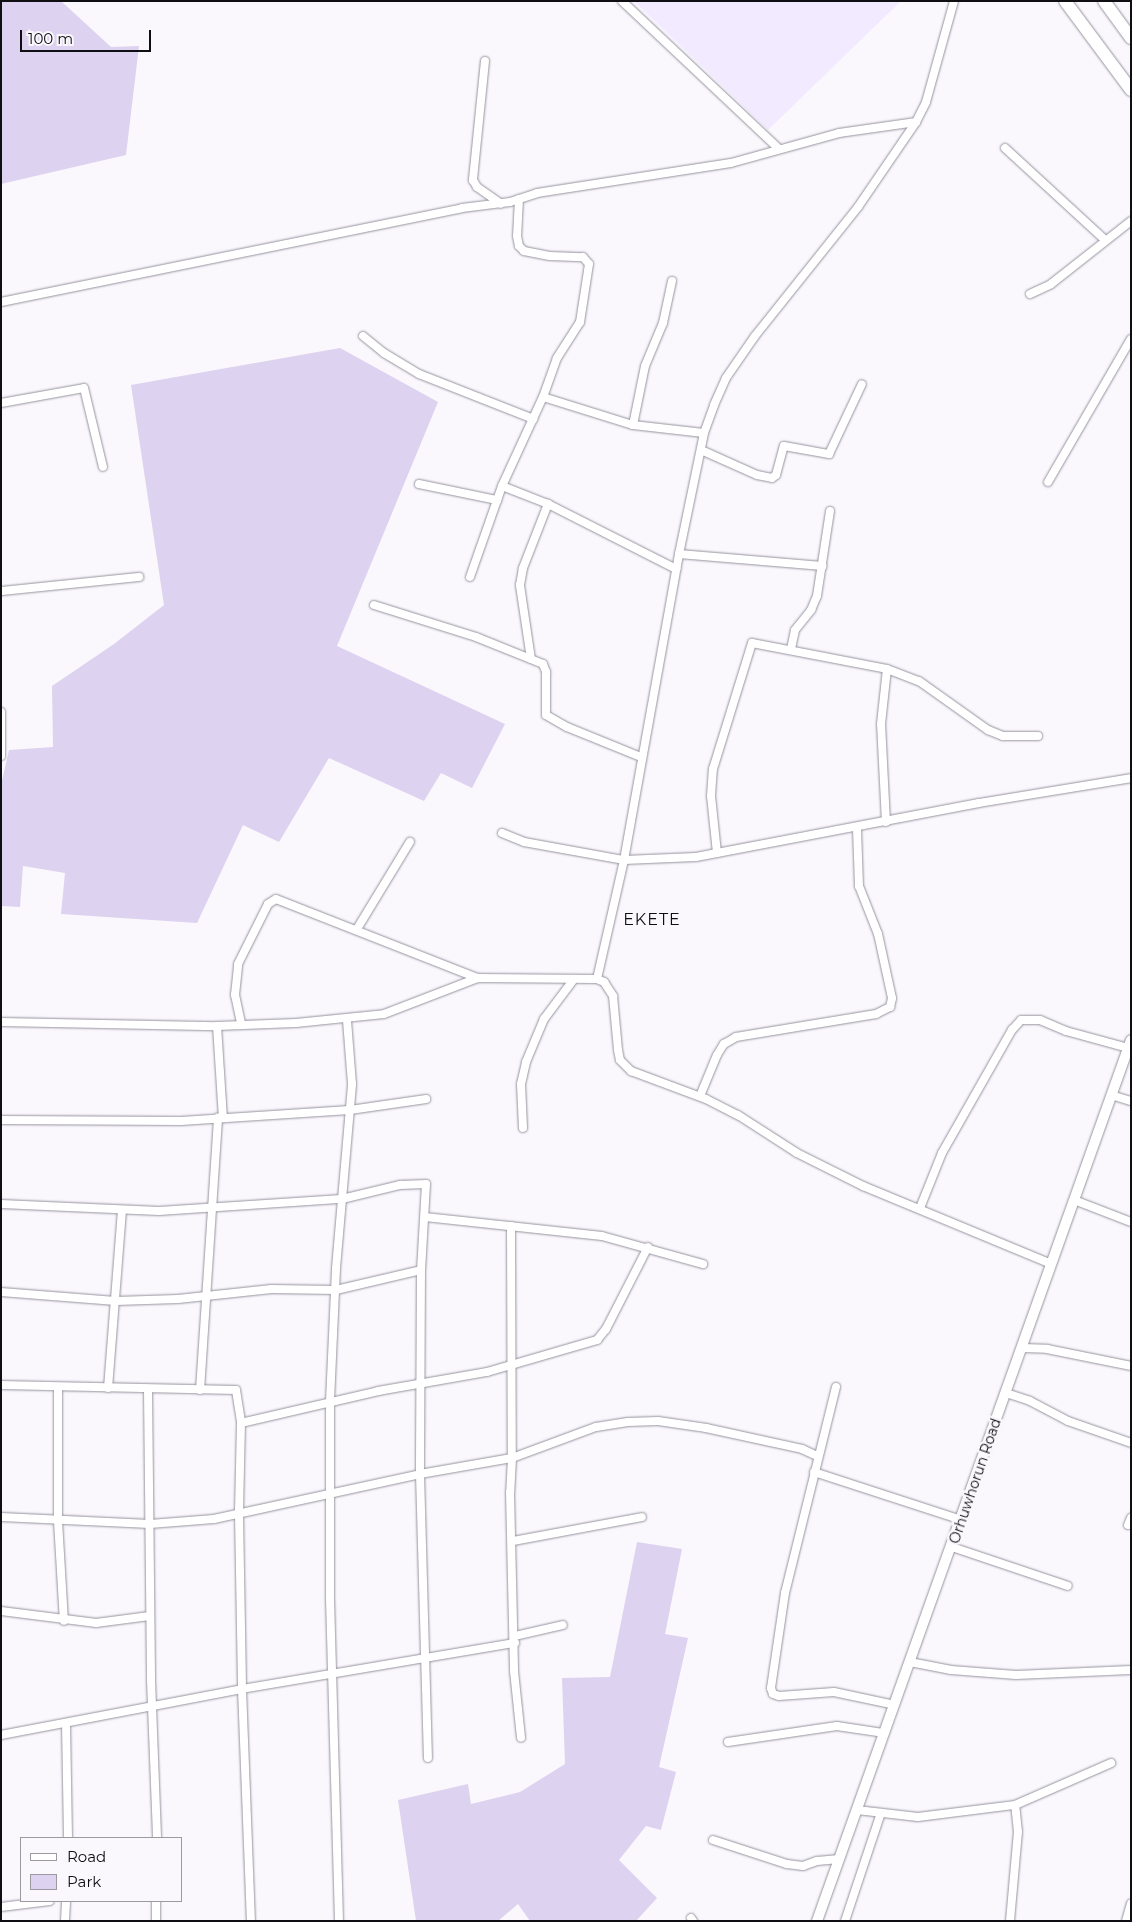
<!DOCTYPE html>
<style>
body{margin:0}
#map{position:relative;width:1132px;height:1922px;overflow:hidden;background:#faf8fd;font-family:Montserrat,sans-serif}
div>[style]{position:absolute}
[style*='--x']{left:calc(var(--x)*1px);top:calc(var(--y)*1px);width:calc(var(--w)*1px);rotate:calc(var(--a)*1deg)}
.built>*{inset:0;background:#f2eaff}
.green>*{inset:0;background:#ddd2ef}
.roads{filter:drop-shadow(0 0 1px #96929e) drop-shadow(0 0 1px #96929e)}
.minor>*{height:8px;margin:-4px;padding:0 4px;transform-origin:4px;border-radius:4px;background:#fff}
.tertiary>*{height:10px;margin:-5px;padding:0 5px;transform-origin:5px;border-radius:5px;background:#fff}
.primary>*{height:12px;margin:-6px;padding:0 6px;transform-origin:6px;border-radius:6px;background:#fff}
span{translate:-50% -50%;white-space:nowrap;text-align:center;line-height:1.15;-webkit-text-stroke:5px #faf8fd;paint-order:stroke}
.street-label{font-size:14px;color:#0f0e12}
.quarter-label{font-size:16px;color:#0f0e12;letter-spacing:1px}
.frame{position:absolute;inset:0;border:2px solid #0f0e12;pointer-events:none}
.legend{position:absolute;left:20px;top:1837px;width:162px;height:65px;box-sizing:border-box;background:#faf8fd;border:1px solid #9c9a9f;margin:0;padding:6px 9px;list-style:none;font-size:15px;color:#0f0e12}
.legend li{display:flex;align-items:center;gap:10px;height:25px}
.legend b{width:25px;border:1px solid #9c9a9f}
.scale{position:absolute;left:20px;top:30px;width:131px;height:22px;box-sizing:border-box;border:2px solid #0f0e12;border-top:0;padding-left:6px;font-size:15px;line-height:18px;white-space:nowrap;color:#0f0e12;-webkit-text-stroke:4px #faf8fd;paint-order:stroke}
</style>
<div id="map">
<div class="built">
<i style="clip-path:polygon(634px 1px,901px 1px,768px 130px)"></i>
</div>
<div class="green">
<i style="clip-path:polygon(1px 1px,61px 1px,111px 47px,139px 46px,126px 155px,1px 184px)"></i>
<i style="clip-path:polygon(340px 348px,438px 402px,337px 646px,505px 724px,472px 788px,441px 773px,424px 801px,329px 758px,279px 842px,243px 825px,197px 923px,61px 914px,65px 873px,23px 866px,20px 907px,1px 906px,1px 785px,9px 750px,53px 747px,52px 686px,114px 644px,164px 605px,131px 385px)"></i>
<i style="clip-path:polygon(637px 1542px,682px 1549px,665px 1634px,688px 1638px,659px 1767px,676px 1772px,661px 1830px,646px 1826px,619px 1860px,657px 1898px,636px 1921px,530px 1921px,518px 1904px,498px 1921px,416px 1921px,398px 1800px,468px 1784px,471px 1804px,520px 1792px,565px 1764px,562px 1678px,610px 1677px)"></i>
</div>
<div class="roads">
<div class="minor">
<i style="--x:622;--y:1;--w:214;--a:43.3"></i>
<i style="--x:485;--y:61;--w:120;--a:95.8"></i>
<i style="--x:473;--y:180;--w:8;--a:60"></i>
<i style="--x:477;--y:187;--w:29;--a:35"></i>
<i style="--x:1005;--y:148;--w:136;--a:42.6"></i>
<i style="--x:519;--y:199;--w:37;--a:93"></i>
<i style="--x:517;--y:236;--w:10;--a:79"></i>
<i style="--x:519;--y:246;--w:7;--a:45"></i>
<i style="--x:524;--y:251;--w:26;--a:11"></i>
<i style="--x:550;--y:256;--w:33;--a:2"></i>
<i style="--x:583;--y:257;--w:9;--a:49"></i>
<i style="--x:589;--y:264;--w:59;--a:98.8"></i>
<i style="--x:580;--y:322;--w:43;--a:122.6"></i>
<i style="--x:557;--y:358;--w:41;--a:109.7"></i>
<i style="--x:543;--y:397;--w:94;--a:17.3"></i>
<i style="--x:633;--y:425;--w:71;--a:6.4"></i>
<i style="--x:1030;--y:294;--w:23;--a:-25"></i>
<i style="--x:1051;--y:284;--w:102;--a:-38.2"></i>
<i style="--x:1;--y:302;--w:470;--a:-11.5"></i>
<i style="--x:462;--y:208;--w:48;--a:-7.1"></i>
<i style="--x:510;--y:202;--w:28;--a:-18"></i>
<i style="--x:537;--y:193;--w:196;--a:-8.8"></i>
<i style="--x:731;--y:163;--w:112;--a:-15.5"></i>
<i style="--x:839;--y:133;--w:78;--a:-8.1"></i>
<i style="--x:363;--y:336;--w:27;--a:39"></i>
<i style="--x:384;--y:353;--w:41;--a:31"></i>
<i style="--x:419;--y:374;--w:123;--a:21.5"></i>
<i style="--x:1;--y:403;--w:84;--a:-10.2"></i>
<i style="--x:84;--y:388;--w:81;--a:76.5"></i>
<i style="--x:633;--y:425;--w:60;--a:-78.5"></i>
<i style="--x:645;--y:366;--w:47;--a:-67.3"></i>
<i style="--x:663;--y:323;--w:43;--a:-77.9"></i>
<i style="--x:701;--y:450;--w:61;--a:24.1"></i>
<i style="--x:757;--y:475;--w:15;--a:11"></i>
<i style="--x:772;--y:478;--w:5;--a:-37"></i>
<i style="--x:776;--y:475;--w:30;--a:-75"></i>
<i style="--x:784;--y:446;--w:46;--a:10.1"></i>
<i style="--x:829;--y:454;--w:77;--a:-64.8"></i>
<i style="--x:1048;--y:482;--w:165;--a:-59.9"></i>
<i style="--x:419;--y:484;--w:80;--a:11.6"></i>
<i style="--x:502;--y:486;--w:49;--a:21.4"></i>
<i style="--x:548;--y:504;--w:144;--a:26.9"></i>
<i style="--x:679;--y:554;--w:144;--a:4.8"></i>
<i style="--x:470;--y:577;--w:96;--a:-70.6"></i>
<i style="--x:502;--y:486;--w:98;--a:-65.3"></i>
<i style="--x:1;--y:591;--w:139;--a:-5.8"></i>
<i style="--x:374;--y:605;--w:107;--a:17.4"></i>
<i style="--x:476;--y:637;--w:72;--a:21.9"></i>
<i style="--x:543;--y:664;--w:9;--a:69"></i>
<i style="--x:546;--y:672;--w:43;--a:90"></i>
<i style="--x:546;--y:715;--w:24;--a:30"></i>
<i style="--x:567;--y:727;--w:80;--a:22.1"></i>
<i style="--x:791;--y:649;--w:19;--a:-78"></i>
<i style="--x:795;--y:630;--w:26;--a:-51"></i>
<i style="--x:811;--y:610;--w:15;--a:-67"></i>
<i style="--x:817;--y:596;--w:86;--a:-81.3"></i>
<i style="--x:531;--y:659;--w:75;--a:-98.5"></i>
<i style="--x:520;--y:585;--w:17;--a:-80"></i>
<i style="--x:523;--y:568;--w:69;--a:-68.7"></i>
<i style="--x:1;--y:712;--w:44;--a:90"></i>
<i style="--x:886;--y:822;--w:98;--a:-92.9"></i>
<i style="--x:881;--y:724;--w:55;--a:-83.8"></i>
<i style="--x:502;--y:833;--w:24;--a:22"></i>
<i style="--x:524;--y:842;--w:102;--a:10.2"></i>
<i style="--x:624;--y:860;--w:72;--a:-2.4"></i>
<i style="--x:696;--y:857;--w:288;--a:-10.8"></i>
<i style="--x:979;--y:803;--w:154;--a:-9.3"></i>
<i style="--x:717;--y:853;--w:57;--a:-96"></i>
<i style="--x:711;--y:796;--w:27;--a:-86"></i>
<i style="--x:713;--y:769;--w:132;--a:-72.8"></i>
<i style="--x:752;--y:643;--w:137;--a:10.9"></i>
<i style="--x:887;--y:669;--w:34;--a:21"></i>
<i style="--x:919;--y:681;--w:85;--a:35.4"></i>
<i style="--x:988;--y:730;--w:16;--a:22"></i>
<i style="--x:1003;--y:736;--w:35;--a:0"></i>
<i style="--x:357;--y:929;--w:102;--a:-58.7"></i>
<i style="--x:597;--y:979;--w:122;--a:-77.2"></i>
<i style="--x:624;--y:860;--w:311;--a:-79.8"></i>
<i style="--x:679;--y:554;--w:124;--a:-78.3"></i>
<i style="--x:704;--y:433;--w:30;--a:-70"></i>
<i style="--x:714;--y:405;--w:30;--a:-66"></i>
<i style="--x:726;--y:378;--w:51;--a:-55.4"></i>
<i style="--x:755;--y:336;--w:165;--a:-51.4"></i>
<i style="--x:858;--y:207;--w:103;--a:-55.7"></i>
<i style="--x:916;--y:122;--w:22;--a:-63"></i>
<i style="--x:926;--y:102;--w:105;--a:-74.5"></i>
<i style="--x:1;--y:1022;--w:216;--a:1.1"></i>
<i style="--x:217;--y:1026;--w:79;--a:-2.2"></i>
<i style="--x:296;--y:1023;--w:88;--a:-5.8"></i>
<i style="--x:384;--y:1014;--w:101;--a:-21"></i>
<i style="--x:478;--y:978;--w:119;--a:0.5"></i>
<i style="--x:597;--y:979;--w:8;--a:23"></i>
<i style="--x:604;--y:982;--w:17;--a:57"></i>
<i style="--x:613;--y:996;--w:54;--a:84.7"></i>
<i style="--x:618;--y:1050;--w:10;--a:79"></i>
<i style="--x:620;--y:1060;--w:16;--a:45"></i>
<i style="--x:631;--y:1071;--w:80;--a:20.5"></i>
<i style="--x:706;--y:1099;--w:36;--a:27"></i>
<i style="--x:738;--y:1115;--w:70;--a:32.8"></i>
<i style="--x:797;--y:1153;--w:74;--a:26.6"></i>
<i style="--x:863;--y:1186;--w:204;--a:22.5"></i>
<i style="--x:241;--y:1023;--w:29;--a:-102"></i>
<i style="--x:235;--y:995;--w:31;--a:-84"></i>
<i style="--x:238;--y:964;--w:67;--a:-63.4"></i>
<i style="--x:268;--y:904;--w:9;--a:-32"></i>
<i style="--x:276;--y:899;--w:217;--a:21.4"></i>
<i style="--x:217;--y:1026;--w:92;--a:86.3"></i>
<i style="--x:1111;--y:1095;--w:21;--a:17"></i>
<i style="--x:700;--y:1096;--w:44;--a:-67.5"></i>
<i style="--x:717;--y:1055;--w:13;--a:-58"></i>
<i style="--x:724;--y:1044;--w:14;--a:-30"></i>
<i style="--x:736;--y:1037;--w:142;--a:-9.3"></i>
<i style="--x:876;--y:1014;--w:16;--a:-27"></i>
<i style="--x:890;--y:1007;--w:9;--a:-77"></i>
<i style="--x:892;--y:998;--w:66;--a:-102.3"></i>
<i style="--x:878;--y:934;--w:52;--a:-111.6"></i>
<i style="--x:859;--y:886;--w:58;--a:-92"></i>
<i style="--x:1;--y:1120;--w:180;--a:0.3"></i>
<i style="--x:181;--y:1121;--w:169;--a:-3.7"></i>
<i style="--x:350;--y:1110;--w:77;--a:-8.2"></i>
<i style="--x:523;--y:1128;--w:44;--a:-92.6"></i>
<i style="--x:521;--y:1084;--w:23;--a:-77"></i>
<i style="--x:526;--y:1062;--w:47;--a:-67.3"></i>
<i style="--x:544;--y:1019;--w:50;--a:-53.1"></i>
<i style="--x:1074;--y:1200;--w:61;--a:21.1"></i>
<i style="--x:1;--y:1204;--w:158;--a:2.5"></i>
<i style="--x:159;--y:1211;--w:183;--a:-3.8"></i>
<i style="--x:342;--y:1199;--w:60;--a:-13.6"></i>
<i style="--x:400;--y:1185;--w:26;--a:-2"></i>
<i style="--x:426;--y:1184;--w:86;--a:93.3"></i>
<i style="--x:421;--y:1270;--w:204;--a:90.3"></i>
<i style="--x:420;--y:1474;--w:284;--a:88.4"></i>
<i style="--x:920;--y:1208;--w:59;--a:-68.2"></i>
<i style="--x:942;--y:1153;--w:142;--a:-60.4"></i>
<i style="--x:1012;--y:1030;--w:13;--a:-48"></i>
<i style="--x:1021;--y:1020;--w:19;--a:0"></i>
<i style="--x:1040;--y:1020;--w:28;--a:23"></i>
<i style="--x:1066;--y:1031;--w:64;--a:15.3"></i>
<i style="--x:425;--y:1217;--w:178;--a:6.1"></i>
<i style="--x:602;--y:1236;--w:105;--a:15.5"></i>
<i style="--x:511;--y:1226;--w:232;--a:89.8"></i>
<i style="--x:512;--y:1458;--w:34;--a:93"></i>
<i style="--x:510;--y:1492;--w:179;--a:88.7"></i>
<i style="--x:514;--y:1671;--w:67;--a:84"></i>
<i style="--x:1;--y:1292;--w:115;--a:4.5"></i>
<i style="--x:116;--y:1301;--w:62;--a:-1.8"></i>
<i style="--x:178;--y:1299;--w:94;--a:-6.1"></i>
<i style="--x:271;--y:1289;--w:65;--a:0.9"></i>
<i style="--x:336;--y:1290;--w:87;--a:-13.2"></i>
<i style="--x:1022;--y:1348;--w:25;--a:2"></i>
<i style="--x:1047;--y:1349;--w:86;--a:11.4"></i>
<i style="--x:1;--y:1385;--w:235;--a:1.2"></i>
<i style="--x:236;--y:1390;--w:33;--a:81"></i>
<i style="--x:241;--y:1423;--w:91;--a:91.3"></i>
<i style="--x:239;--y:1514;--w:175;--a:89"></i>
<i style="--x:242;--y:1689;--w:232;--a:87.8"></i>
<i style="--x:58;--y:1387;--w:134;--a:90"></i>
<i style="--x:58;--y:1521;--w:100;--a:86.6"></i>
<i style="--x:836;--y:1387;--w:212;--a:103.9"></i>
<i style="--x:785;--y:1593;--w:96;--a:98.4"></i>
<i style="--x:771;--y:1688;--w:6;--a:72"></i>
<i style="--x:773;--y:1694;--w:6;--a:18"></i>
<i style="--x:779;--y:1696;--w:55;--a:-4.2"></i>
<i style="--x:834;--y:1692;--w:62;--a:12"></i>
<i style="--x:108;--y:1388;--w:178;--a:-85.5"></i>
<i style="--x:148;--y:1390;--w:290;--a:89.4"></i>
<i style="--x:151;--y:1680;--w:158;--a:87.8"></i>
<i style="--x:200;--y:1390;--w:273;--a:-86.2"></i>
<i style="--x:1006;--y:1393;--w:25;--a:18"></i>
<i style="--x:1030;--y:1401;--w:43;--a:27.8"></i>
<i style="--x:1068;--y:1421;--w:67;--a:19.2"></i>
<i style="--x:241;--y:1423;--w:141;--a:-13.1"></i>
<i style="--x:378;--y:1391;--w:111;--a:-9.9"></i>
<i style="--x:487;--y:1372;--w:115;--a:-16.2"></i>
<i style="--x:597;--y:1340;--w:14;--a:-51"></i>
<i style="--x:606;--y:1329;--w:92;--a:-62.9"></i>
<i style="--x:814;--y:1472;--w:156;--a:18"></i>
<i style="--x:1;--y:1517;--w:149;--a:2.7"></i>
<i style="--x:150;--y:1524;--w:64;--a:-4.5"></i>
<i style="--x:214;--y:1519;--w:211;--a:-12.3"></i>
<i style="--x:420;--y:1474;--w:93;--a:-9.9"></i>
<i style="--x:512;--y:1458;--w:90;--a:-20.3"></i>
<i style="--x:596;--y:1427;--w:32;--a:-9"></i>
<i style="--x:628;--y:1422;--w:30;--a:-2"></i>
<i style="--x:658;--y:1421;--w:49;--a:8.3"></i>
<i style="--x:706;--y:1428;--w:98;--a:12.3"></i>
<i style="--x:802;--y:1449;--w:17;--a:25"></i>
<i style="--x:1128;--y:1525;--w:8;--a:-67"></i>
<i style="--x:513;--y:1541;--w:131;--a:-10.5"></i>
<i style="--x:952;--y:1547;--w:122;--a:18.6"></i>
<i style="--x:1;--y:1611;--w:96;--a:7.2"></i>
<i style="--x:96;--y:1623;--w:54;--a:-7.4"></i>
<i style="--x:515;--y:1636;--w:49;--a:-12.9"></i>
<i style="--x:910;--y:1662;--w:42;--a:11"></i>
<i style="--x:951;--y:1670;--w:65;--a:4.4"></i>
<i style="--x:1016;--y:1675;--w:115;--a:-2.5"></i>
<i style="--x:66;--y:1723;--w:115;--a:89"></i>
<i style="--x:1;--y:1735;--w:245;--a:-10.8"></i>
<i style="--x:242;--y:1689;--w:277;--a:-9.6"></i>
<i style="--x:728;--y:1742;--w:110;--a:-8.4"></i>
<i style="--x:837;--y:1726;--w:48;--a:8.5"></i>
<i style="--x:857;--y:1810;--w:61;--a:6.5"></i>
<i style="--x:918;--y:1817;--w:98;--a:-7.1"></i>
<i style="--x:1015;--y:1805;--w:105;--a:-23.6"></i>
<i style="--x:713;--y:1840;--w:78;--a:18"></i>
<i style="--x:787;--y:1864;--w:16;--a:7"></i>
<i style="--x:803;--y:1866;--w:15;--a:-20"></i>
<i style="--x:817;--y:1861;--w:22;--a:-5"></i>
<i style="--x:1;--y:1907;--w:49;--a:-7"></i>
<i style="--x:691;--y:1918;--w:4;--a:56"></i>
<i style="--x:65;--y:1921;--w:20;--a:-87"></i>
<i style="--x:156;--y:1921;--w:20;--a:-90"></i>
<i style="--x:339;--y:1921;--w:326;--a:-91.6"></i>
<i style="--x:330;--y:1595;--w:194;--a:-90"></i>
<i style="--x:330;--y:1401;--w:133;--a:-87.4"></i>
<i style="--x:336;--y:1268;--w:185;--a:-85"></i>
<i style="--x:352;--y:1084;--w:64;--a:-94.5"></i>
<i style="--x:845;--y:1921;--w:114;--a:-71.6"></i>
<i style="--x:1010;--y:1921;--w:89;--a:-84.9"></i>
<i style="--x:1018;--y:1832;--w:27;--a:-96"></i>
<i style="--x:1126;--y:1921;--w:18;--a:-74"></i>
</div>
<div class="tertiary">
<i style="--x:817;--y:1921;--w:935;--a:-70.38"></i>
</div>
<div class="primary">
<i style="--x:1065;--y:1;--w:111;--a:53.4"></i>
<i style="--x:1104;--y:1;--w:46;--a:53.9"></i>
</div>
</div>
<div class="street-label">
<span style="left:975px;top:1481px;rotate:-71deg">Orhuwhorun Road</span>
</div>
<div class="quarter-label">
<span style="left:652px;top:920px">EKETE</span>
</div>
<div class="frame"></div>
<ul class="legend">
<li><b style="height:6px;background:#fff"></b>Road</li>
<li><b style="height:14px;background:#ddd2ef"></b>Park</li>
</ul>
<div class="scale">100 m</div>
</div>
